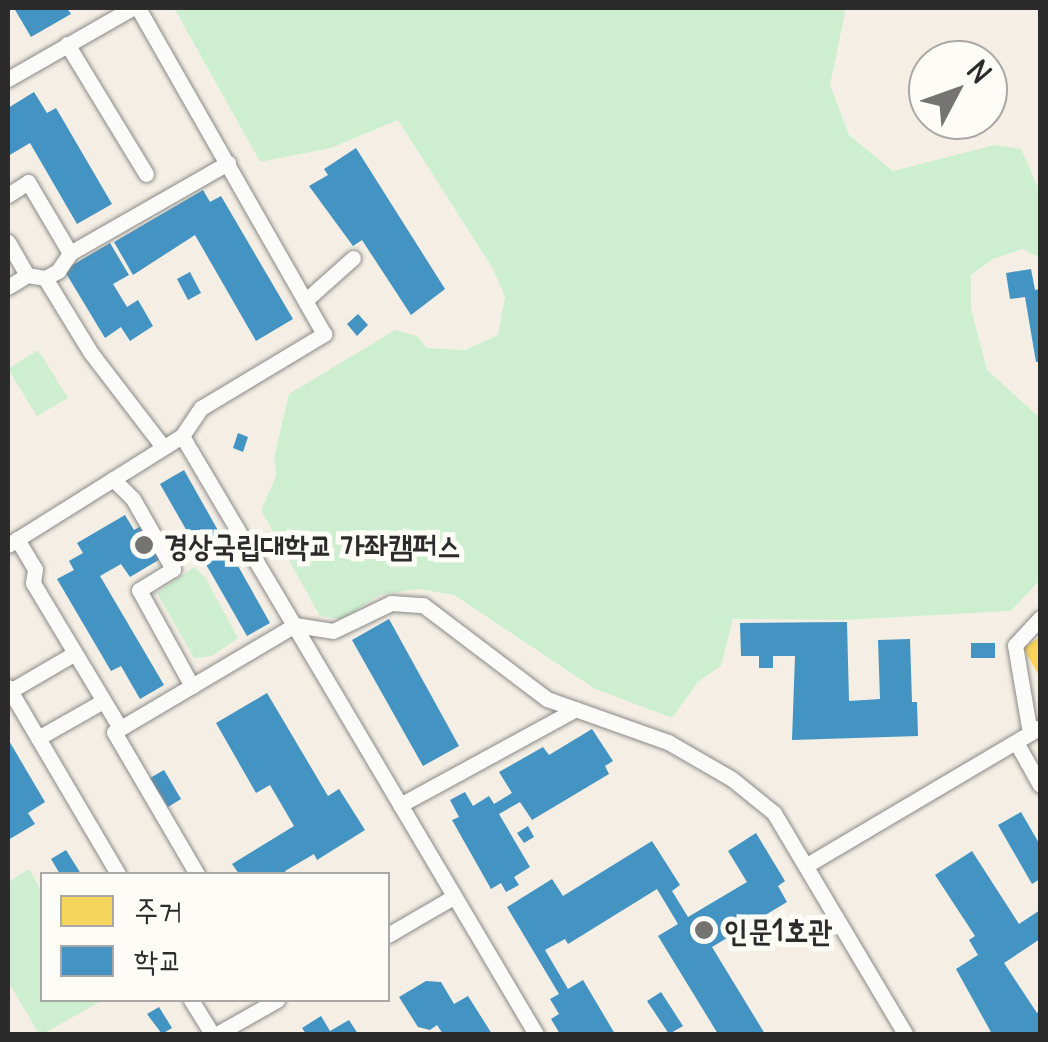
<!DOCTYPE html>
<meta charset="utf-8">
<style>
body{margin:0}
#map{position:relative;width:1048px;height:1042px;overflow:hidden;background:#fcfbf8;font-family:Delius,"Poor Story",sans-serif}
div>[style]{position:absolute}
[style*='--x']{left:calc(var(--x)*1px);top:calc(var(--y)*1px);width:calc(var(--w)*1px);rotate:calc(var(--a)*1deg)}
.built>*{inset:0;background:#f4eee4}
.green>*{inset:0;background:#ceefcf}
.homes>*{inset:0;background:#f6d55c}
.schools>*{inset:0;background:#4393c3}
.roads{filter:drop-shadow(0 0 2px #898987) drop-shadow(0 0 2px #898987)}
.minor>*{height:15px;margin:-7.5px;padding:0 7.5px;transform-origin:7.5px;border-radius:7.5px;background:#fbfbf9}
.dots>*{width:28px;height:28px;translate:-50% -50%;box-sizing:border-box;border:5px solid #fdfcf7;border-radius:50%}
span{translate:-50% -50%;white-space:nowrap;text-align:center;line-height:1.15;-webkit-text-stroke:10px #fdfcf7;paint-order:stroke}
.poi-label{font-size:30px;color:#2b2b2b;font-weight:700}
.left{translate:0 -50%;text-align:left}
.frame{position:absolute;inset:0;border:10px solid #2b2b2b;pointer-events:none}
.legend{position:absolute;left:40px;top:872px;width:350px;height:130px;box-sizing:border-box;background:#fdfcf7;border:2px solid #a9a8a5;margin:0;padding:12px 18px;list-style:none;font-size:30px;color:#2b2b2b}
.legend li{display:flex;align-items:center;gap:20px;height:50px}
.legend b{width:50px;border:2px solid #a9a8a5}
.north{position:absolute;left:908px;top:40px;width:100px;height:100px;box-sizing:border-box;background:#fdfcf7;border:2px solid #a9a8a5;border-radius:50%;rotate:49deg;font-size:28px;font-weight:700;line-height:40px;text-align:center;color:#2b2b2b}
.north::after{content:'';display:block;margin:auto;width:35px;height:45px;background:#747473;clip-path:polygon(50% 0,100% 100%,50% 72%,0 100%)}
</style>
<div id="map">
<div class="built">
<i style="clip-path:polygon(evenodd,8px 8px,174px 8px,260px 162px,331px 148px,398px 120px,493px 269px,505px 297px,498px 335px,465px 350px,427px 348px,417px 336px,289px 394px,274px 457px,276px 476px,261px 510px,343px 619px,379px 595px,418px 589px,454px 595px,595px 689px,672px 718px,698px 682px,721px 666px,733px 619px,845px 620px,1011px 611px,1040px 580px,1040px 1034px,8px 1034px,8px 8px,42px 874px,388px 874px,388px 1000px,42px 1000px,42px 874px)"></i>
<i style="clip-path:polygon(evenodd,845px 8px,1040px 8px,1040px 192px,937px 162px,893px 171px,849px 135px,829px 85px,845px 8px,928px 60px,988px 60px,988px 120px,928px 120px,928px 60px)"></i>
<i style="clip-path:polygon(1024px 249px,1040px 258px,1040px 418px,987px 371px,971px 308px,971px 275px,993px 259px)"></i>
</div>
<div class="green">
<i style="clip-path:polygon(174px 8px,846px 8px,830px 85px,849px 135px,893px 171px,995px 145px,1021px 149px,1040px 192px,1040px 258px,1023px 249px,993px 259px,971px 275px,971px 308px,987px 370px,1040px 418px,1040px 580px,1011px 611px,845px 620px,733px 619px,721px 666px,698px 682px,672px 718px,595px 689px,454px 595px,418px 589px,379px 595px,343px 619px,320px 616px,261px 510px,276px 476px,274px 457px,289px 394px,395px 330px,417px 336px,427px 348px,465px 350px,498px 335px,505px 297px,493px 269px,398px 120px,331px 148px,260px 162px)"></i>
<i style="clip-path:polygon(38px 350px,68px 398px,37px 416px,8px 369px)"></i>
<i style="clip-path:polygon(194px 567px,205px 577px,238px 638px,212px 656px,194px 658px,157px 593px)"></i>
<i style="clip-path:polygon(29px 869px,42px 892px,42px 1000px,103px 1000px,43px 1034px,39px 1034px,8px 981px,8px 882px)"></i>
</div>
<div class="homes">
<i style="clip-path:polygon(1040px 637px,1040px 677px,1023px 648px)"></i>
</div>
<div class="schools">
<i style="clip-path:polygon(14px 8px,67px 8px,71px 14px,31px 37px)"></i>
<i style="clip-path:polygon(34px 92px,47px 113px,56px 108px,112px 204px,77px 224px,30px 143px,8px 156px,8px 108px)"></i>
<i style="clip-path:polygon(356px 148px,445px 289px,411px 315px,362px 240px,353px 246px,309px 186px,328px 175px,324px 169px)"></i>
<i style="clip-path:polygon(203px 190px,210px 202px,221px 196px,293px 319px,256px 341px,195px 235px,133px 275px,114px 242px)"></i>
<i style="clip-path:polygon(110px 243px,129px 275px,113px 284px,127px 307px,138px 300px,153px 326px,130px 341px,121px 327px,105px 338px,64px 270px)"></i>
<i style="clip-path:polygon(1031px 269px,1035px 290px,1040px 289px,1040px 362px,1036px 362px,1025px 297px,1010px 299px,1006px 273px)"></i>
<i style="clip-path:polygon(190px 272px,201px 293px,188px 300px,177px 279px)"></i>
<i style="clip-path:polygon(358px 314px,368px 325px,357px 336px,347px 324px)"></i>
<i style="clip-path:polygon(238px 433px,248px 437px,243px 452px,233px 448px)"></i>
<i style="clip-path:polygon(184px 470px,270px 623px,247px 636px,160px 484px)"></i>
<i style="clip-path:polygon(125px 515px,134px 530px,143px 525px,162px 558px,130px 577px,121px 564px,100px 576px,164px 685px,140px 699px,121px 666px,111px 671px,57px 579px,74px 570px,69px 561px,83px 553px,77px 543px)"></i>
<i style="clip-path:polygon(389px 619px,459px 746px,423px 766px,352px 640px)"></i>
<i style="clip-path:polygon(847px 622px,849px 701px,880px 699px,878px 640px,910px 639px,912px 702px,917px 702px,918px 736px,792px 740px,795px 656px,773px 656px,773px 668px,759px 668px,759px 656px,741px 656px,740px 623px)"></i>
<i style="clip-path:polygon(971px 643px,995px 643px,995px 658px,971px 658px)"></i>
<i style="clip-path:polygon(267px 693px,328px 796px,339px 789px,365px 830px,317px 860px,314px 854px,285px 871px,287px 874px,239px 874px,232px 864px,294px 826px,270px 785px,256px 793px,216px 723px)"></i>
<i style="clip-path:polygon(592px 729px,613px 761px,605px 766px,609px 774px,532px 820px,520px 802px,499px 814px,530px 867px,514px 877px,519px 885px,506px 892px,501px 883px,491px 889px,452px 820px,459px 817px,450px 800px,465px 792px,473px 806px,489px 796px,494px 804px,512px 793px,499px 772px,543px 747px,549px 755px)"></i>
<i style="clip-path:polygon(8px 739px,45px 802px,28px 813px,35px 824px,8px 840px)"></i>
<i style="clip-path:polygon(164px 770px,181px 799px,168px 807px,150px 778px)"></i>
<i style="clip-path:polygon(1021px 812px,1040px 845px,1040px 879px,1032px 884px,998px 825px)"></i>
<i style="clip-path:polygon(528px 826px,534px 837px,524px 843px,517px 833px)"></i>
<i style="clip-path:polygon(756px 833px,785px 881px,778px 886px,787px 902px,712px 947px,765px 1034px,718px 1034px,658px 936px,678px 924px,657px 889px,568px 944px,565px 939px,545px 950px,568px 989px,583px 980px,615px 1034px,560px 1034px,551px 1019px,559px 1014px,550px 999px,559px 994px,507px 907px,552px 879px,563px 896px,652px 841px,680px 885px,672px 891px,688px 917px,747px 882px,728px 851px)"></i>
<i style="clip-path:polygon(66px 850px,81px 874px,60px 874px,51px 859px)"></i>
<i style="clip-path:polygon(972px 851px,1019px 924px,1040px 910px,1040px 939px,1004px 963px,1037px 1013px,1040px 1011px,1040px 1034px,992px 1034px,956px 969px,978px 955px,969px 940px,975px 936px,935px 875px)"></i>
<i style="clip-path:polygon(426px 981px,441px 982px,454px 1004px,468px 996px,492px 1034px,443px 1034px,437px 1025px,430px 1030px,418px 1027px,399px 997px)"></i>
<i style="clip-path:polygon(661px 992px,683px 1026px,669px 1034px,647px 1001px)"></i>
<i style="clip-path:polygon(159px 1007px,172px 1028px,162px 1034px,147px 1014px)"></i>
<i style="clip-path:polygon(321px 1016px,330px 1031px,349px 1020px,358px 1034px,306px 1034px,302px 1028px)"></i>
</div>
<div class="roads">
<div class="minor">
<i style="--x:67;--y:44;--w:152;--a:58.7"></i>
<i style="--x:8;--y:79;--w:143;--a:-29.8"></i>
<i style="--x:8;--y:195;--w:24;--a:-33"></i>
<i style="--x:28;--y:182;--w:82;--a:59.4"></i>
<i style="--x:8;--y:242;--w:38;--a:60"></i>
<i style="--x:27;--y:275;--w:18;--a:9"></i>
<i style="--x:45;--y:278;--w:15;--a:-28"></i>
<i style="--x:58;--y:271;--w:22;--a:-56"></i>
<i style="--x:70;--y:253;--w:182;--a:-29.7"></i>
<i style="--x:45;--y:278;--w:88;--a:58.5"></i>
<i style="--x:91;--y:353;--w:118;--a:52.5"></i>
<i style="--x:8;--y:287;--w:22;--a:-32"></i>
<i style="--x:306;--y:300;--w:63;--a:-41.8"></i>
<i style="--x:182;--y:436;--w:695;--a:59.38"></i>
<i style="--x:113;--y:479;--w:28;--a:45"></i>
<i style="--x:133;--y:499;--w:81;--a:60.3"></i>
<i style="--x:173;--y:569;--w:40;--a:148"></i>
<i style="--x:139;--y:590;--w:110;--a:61.1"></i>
<i style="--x:17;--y:539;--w:35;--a:59"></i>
<i style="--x:35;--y:569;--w:14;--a:98"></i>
<i style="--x:33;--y:583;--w:169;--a:59"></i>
<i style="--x:8;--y:545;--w:205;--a:-32.1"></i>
<i style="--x:182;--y:436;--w:34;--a:-56"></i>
<i style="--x:201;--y:408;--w:144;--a:-31"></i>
<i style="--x:324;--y:334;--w:375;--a:-119.7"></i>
<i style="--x:8;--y:687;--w:217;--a:59.5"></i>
<i style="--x:10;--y:691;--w:75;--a:-30.3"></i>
<i style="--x:1030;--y:733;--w:89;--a:-99.7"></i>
<i style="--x:1015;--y:645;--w:37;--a:-47"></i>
<i style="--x:38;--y:738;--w:75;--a:-29.6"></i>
<i style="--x:1016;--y:742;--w:49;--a:60.8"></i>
<i style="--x:400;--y:805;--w:200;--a:-28.6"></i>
<i style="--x:807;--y:865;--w:271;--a:-30.6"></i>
<i style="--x:197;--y:874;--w:164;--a:-120.3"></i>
<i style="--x:114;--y:732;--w:210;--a:-30.6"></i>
<i style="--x:295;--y:625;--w:38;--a:9"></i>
<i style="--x:333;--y:631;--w:64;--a:-25.8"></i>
<i style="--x:391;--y:603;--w:32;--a:4"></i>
<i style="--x:423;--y:605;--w:156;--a:37.2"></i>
<i style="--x:547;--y:699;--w:128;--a:19.6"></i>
<i style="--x:668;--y:742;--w:74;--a:30"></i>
<i style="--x:732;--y:779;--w:54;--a:39"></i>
<i style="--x:774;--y:813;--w:257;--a:59.3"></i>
<i style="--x:388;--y:935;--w:75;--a:-30.3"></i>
<i style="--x:191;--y:1000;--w:40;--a:58"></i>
<i style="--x:217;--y:1034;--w:69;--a:-29.5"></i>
</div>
</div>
<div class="dots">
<i style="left:144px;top:545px;background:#747473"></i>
<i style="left:704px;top:930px;background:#747473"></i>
</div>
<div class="poi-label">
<span class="left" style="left:164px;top:545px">경상국립대학교 가좌캠퍼스</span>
<span class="left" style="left:724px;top:930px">인문1호관</span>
</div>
<div class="frame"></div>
<ul class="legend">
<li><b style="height:28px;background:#f6d55c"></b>주거</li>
<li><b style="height:28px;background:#4393c3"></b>학교</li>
</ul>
<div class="north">N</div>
</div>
